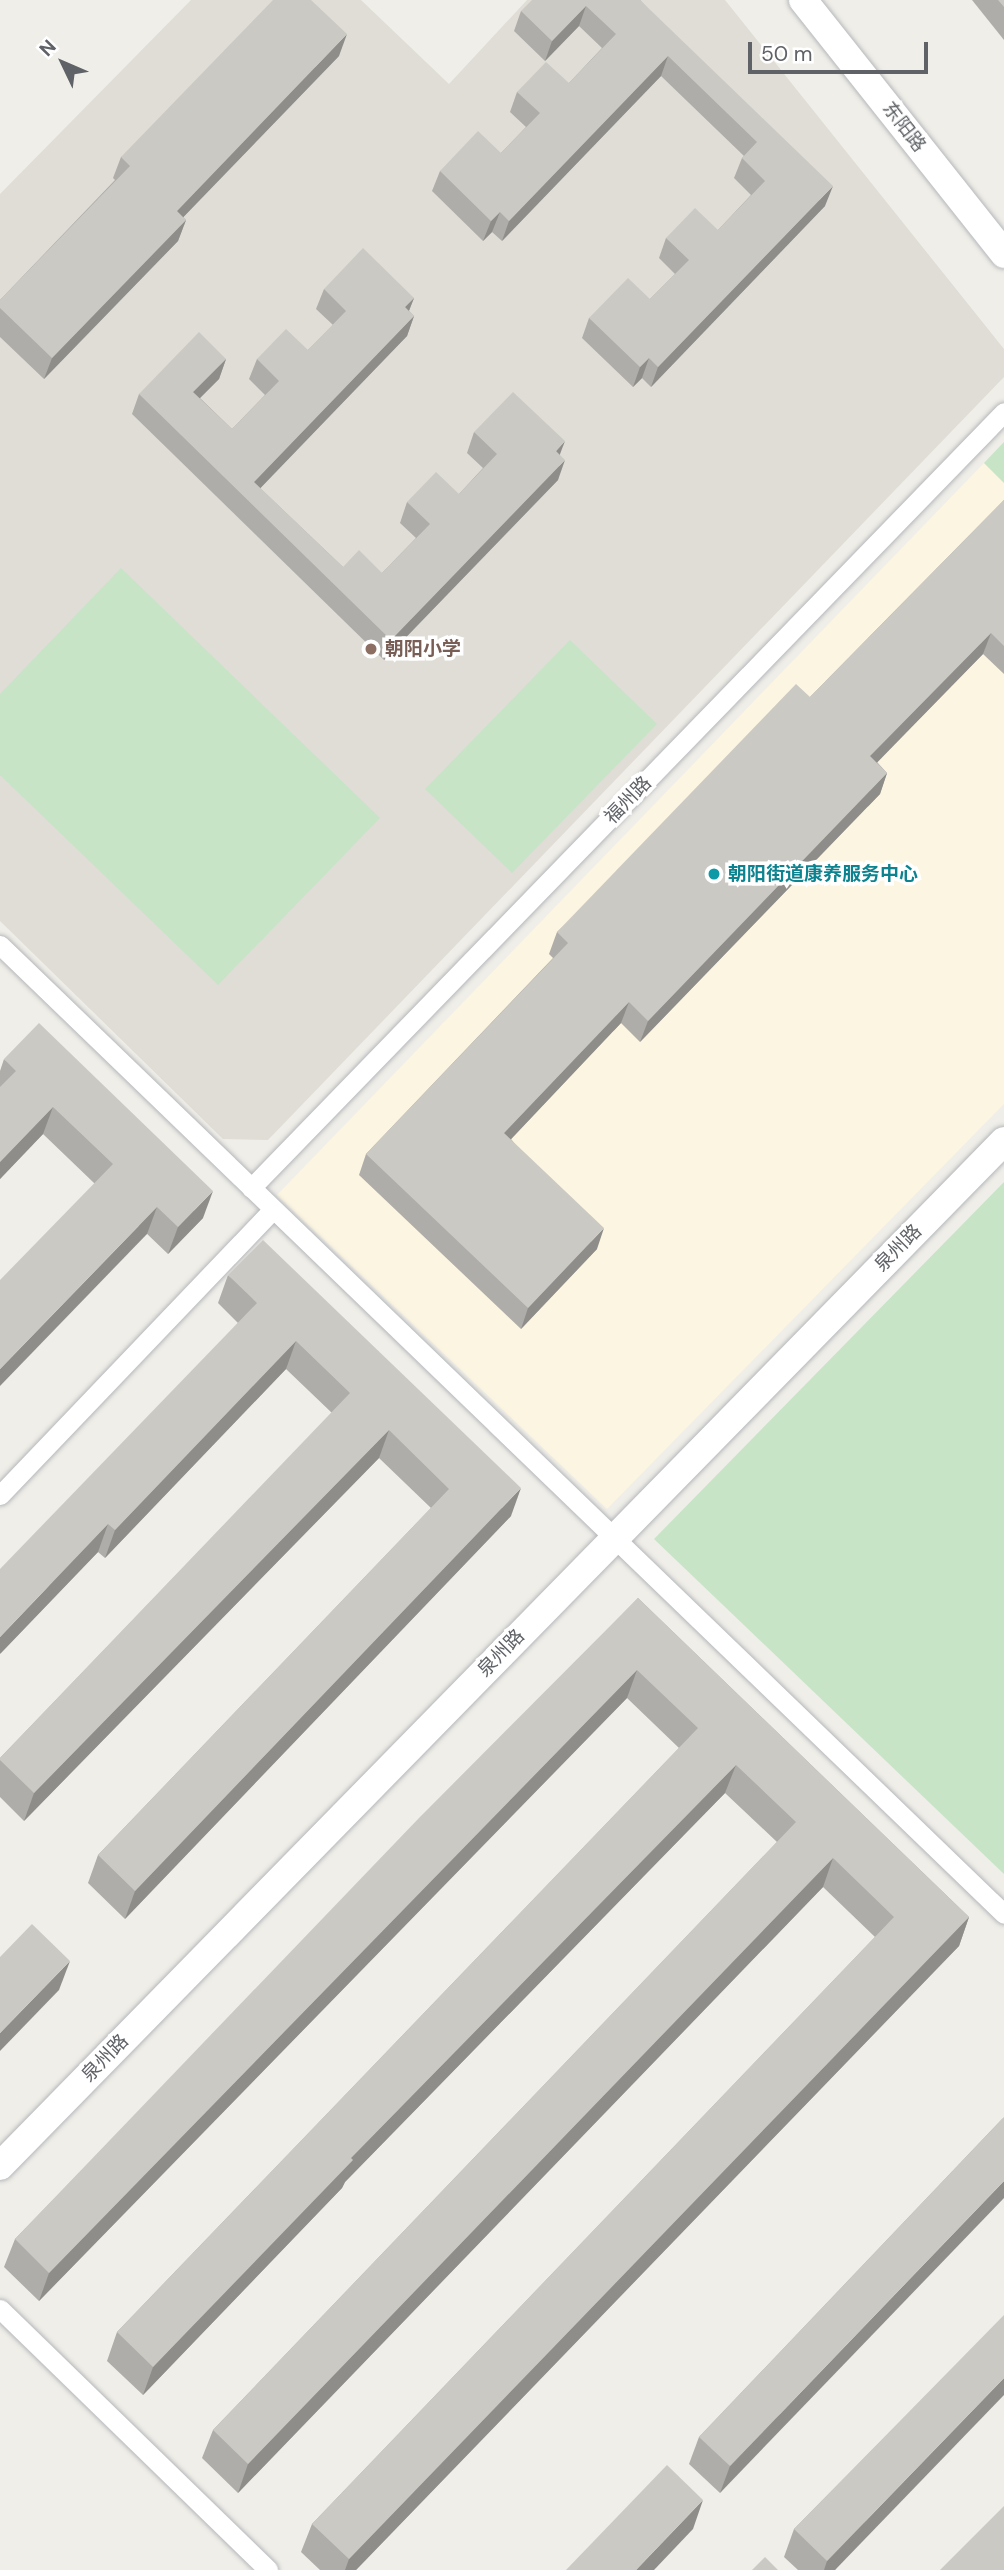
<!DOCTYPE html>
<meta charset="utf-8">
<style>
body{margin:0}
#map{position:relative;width:1004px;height:2570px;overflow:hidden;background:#efeee8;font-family:"DM Sans","Noto Sans SC",sans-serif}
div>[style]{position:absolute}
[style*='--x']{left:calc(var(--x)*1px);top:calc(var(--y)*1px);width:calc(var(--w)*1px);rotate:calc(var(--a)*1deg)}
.commercial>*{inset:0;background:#fbf5e1}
.education>*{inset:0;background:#dfddd6}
.green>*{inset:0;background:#c7e4c7}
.roads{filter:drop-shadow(0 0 2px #b5b7bb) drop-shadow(0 0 2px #b5b7bb)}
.street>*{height:19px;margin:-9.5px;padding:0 9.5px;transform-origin:9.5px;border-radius:9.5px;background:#fff}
.secondary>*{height:28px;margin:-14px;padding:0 14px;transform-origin:14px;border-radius:14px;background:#fff}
.wall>*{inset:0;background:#afada9}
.shaded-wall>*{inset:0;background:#8e8d89}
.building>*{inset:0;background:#cbc9c4}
.dots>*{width:19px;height:19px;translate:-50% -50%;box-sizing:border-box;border:4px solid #fff;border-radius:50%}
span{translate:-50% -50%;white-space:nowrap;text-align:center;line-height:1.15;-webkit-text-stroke:7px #fff;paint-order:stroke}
.street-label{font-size:19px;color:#5f6266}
.education-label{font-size:19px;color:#785e54;font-weight:700}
.left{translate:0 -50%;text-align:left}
.culture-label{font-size:19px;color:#0d838f;font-weight:700}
.north{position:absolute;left:28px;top:28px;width:70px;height:70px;-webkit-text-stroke:5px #fff;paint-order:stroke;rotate:314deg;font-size:19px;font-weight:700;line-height:28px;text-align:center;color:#5f6266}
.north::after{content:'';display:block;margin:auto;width:24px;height:32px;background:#5f6266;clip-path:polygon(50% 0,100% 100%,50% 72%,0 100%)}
.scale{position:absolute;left:748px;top:42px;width:180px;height:32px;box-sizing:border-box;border:4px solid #5f6266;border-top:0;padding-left:9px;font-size:21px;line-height:24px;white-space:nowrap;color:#5f6266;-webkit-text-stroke:5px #fff;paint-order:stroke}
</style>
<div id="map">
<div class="commercial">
<i style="clip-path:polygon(984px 463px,1004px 483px,1004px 1104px,607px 1509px,277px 1195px)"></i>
</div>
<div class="education">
<i style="clip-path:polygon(191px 0,361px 0,449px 84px,527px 0,725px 0,1004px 349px,1004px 377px,268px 1140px,223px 1139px,0 921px,0 194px)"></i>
</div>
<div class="green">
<i style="clip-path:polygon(1004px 442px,1004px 483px,984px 463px)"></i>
<i style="clip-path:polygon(121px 568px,380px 818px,218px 985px,0 775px,0 694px)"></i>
<i style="clip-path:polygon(570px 640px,657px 724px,512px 873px,425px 789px)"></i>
<i style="clip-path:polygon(1004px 1182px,1004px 1874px,654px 1539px)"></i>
</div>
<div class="roads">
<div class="street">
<i style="--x:0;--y:945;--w:1395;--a:43.98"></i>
<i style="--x:251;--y:1188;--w:1081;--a:-45.86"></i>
<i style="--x:0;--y:1495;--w:395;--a:-46.3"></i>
<i style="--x:0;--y:2309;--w:374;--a:44.2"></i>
</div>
<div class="secondary">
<i style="--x:803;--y:0;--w:324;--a:51.6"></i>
<i style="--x:0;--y:2166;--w:1435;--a:-45.59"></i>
</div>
</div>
<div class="wall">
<i style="clip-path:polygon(640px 0,825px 206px,651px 387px,642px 378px,633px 387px,582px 338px,589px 318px,650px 299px,675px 274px,659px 258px,666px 238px,718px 230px,751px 195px,734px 178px,742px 158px,744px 156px,661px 76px,502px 241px,492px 232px,483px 241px,432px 191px,440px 171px,501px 153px,526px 127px,510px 112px,517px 92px,569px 83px,602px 48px,579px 26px,545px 61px,514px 31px,521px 11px)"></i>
<i style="clip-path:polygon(972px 0,1004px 0,1004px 40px)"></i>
<i style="clip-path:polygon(339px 56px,183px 217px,186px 220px,178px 241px,44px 379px,0 337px,0 300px,115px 180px,113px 178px,121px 157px)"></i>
<i style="clip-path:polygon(324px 289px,414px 298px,409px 311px,414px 316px,407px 336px,260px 488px,343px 567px,382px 573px,416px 538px,400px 523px,407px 502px,459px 494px,483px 468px,467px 453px,474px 432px,560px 455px,558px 480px,384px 660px,132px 414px,139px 394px,226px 359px,219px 379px,200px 398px,232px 429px,265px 395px,249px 379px,257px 359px,308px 350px,333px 325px,316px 309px)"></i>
<i style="clip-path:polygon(1004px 500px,1004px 674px,983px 654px,877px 762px,887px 773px,880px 794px,640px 1042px,621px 1023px,511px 1139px,597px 1249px,521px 1329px,359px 1175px,366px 1154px,553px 958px,549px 954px,557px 932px,810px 697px)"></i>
<i style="clip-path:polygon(4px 1059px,203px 1218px,168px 1254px,43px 1134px,0 1179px,0 1071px)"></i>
<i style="clip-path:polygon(228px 1275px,511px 1516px,125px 1919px,88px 1883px,98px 1855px,431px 1508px,379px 1458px,24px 1821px,0 1797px,0 1758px,332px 1413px,286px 1369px,105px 1558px,98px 1552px,0 1654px,238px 1323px,218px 1303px)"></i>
<i style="clip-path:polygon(638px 1598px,969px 1917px,959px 1946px,356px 2570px,320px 2570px,301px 2552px,312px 2524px,875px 1937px,823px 1887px,238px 2493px,202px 2458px,213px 2430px,777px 1842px,725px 1793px,345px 2182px,342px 2188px,143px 2395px,107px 2361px,117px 2332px,679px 1748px,627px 1698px,39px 2301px,4px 2267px,15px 2239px)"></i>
<i style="clip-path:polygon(1004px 2117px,720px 2493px,689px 2464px,699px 2437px)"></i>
<i style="clip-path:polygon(976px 2345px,835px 2570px,798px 2570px,784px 2557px,794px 2529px)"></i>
</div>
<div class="shaded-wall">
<i style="clip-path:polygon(586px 6px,579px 26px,545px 61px,552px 41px)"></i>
<i style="clip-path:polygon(347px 34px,339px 56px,169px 232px,177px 211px)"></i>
<i style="clip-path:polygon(668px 56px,661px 76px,502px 241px,509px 221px)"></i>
<i style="clip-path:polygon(833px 186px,825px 206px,651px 387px,658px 367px)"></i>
<i style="clip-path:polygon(500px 212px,492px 232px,483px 241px,491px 221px)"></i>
<i style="clip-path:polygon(186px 220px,178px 241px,44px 379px,52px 358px)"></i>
<i style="clip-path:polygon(414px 298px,406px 318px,405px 307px)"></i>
<i style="clip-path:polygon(414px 316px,407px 336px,248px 501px,254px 482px)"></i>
<i style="clip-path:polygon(649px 358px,642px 378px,633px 387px,640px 367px)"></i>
<i style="clip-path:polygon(226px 359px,219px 379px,186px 412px,193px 392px)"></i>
<i style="clip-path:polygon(565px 441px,557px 462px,556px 451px)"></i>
<i style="clip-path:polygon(565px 460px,558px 480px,384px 660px,391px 640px)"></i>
<i style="clip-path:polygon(991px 633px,983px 654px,863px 777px,870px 756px)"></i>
<i style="clip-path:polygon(887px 773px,880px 794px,640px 1042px,648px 1021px)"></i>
<i style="clip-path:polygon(629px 1002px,621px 1023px,497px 1154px,504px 1133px)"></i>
<i style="clip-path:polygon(53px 1107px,43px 1134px,0 1179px,0 1162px)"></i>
<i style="clip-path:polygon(213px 1191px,203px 1218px,168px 1254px,178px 1227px)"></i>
<i style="clip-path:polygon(157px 1207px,147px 1234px,0 1386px,0 1369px)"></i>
<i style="clip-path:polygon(604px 1228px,597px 1249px,521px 1329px,528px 1308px)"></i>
<i style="clip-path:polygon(296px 1341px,286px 1369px,105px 1558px,115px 1530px)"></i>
<i style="clip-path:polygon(389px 1430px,379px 1458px,24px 1821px,34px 1793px)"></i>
<i style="clip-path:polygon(521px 1488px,511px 1516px,125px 1919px,135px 1891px)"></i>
<i style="clip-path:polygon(108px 1524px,98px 1552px,0 1654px,0 1637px)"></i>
<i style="clip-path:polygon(637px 1670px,627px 1698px,39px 2301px,49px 2273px)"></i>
<i style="clip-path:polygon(736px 1765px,725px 1793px,345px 2182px,342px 2188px,143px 2395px,153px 2367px,351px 2158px)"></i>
<i style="clip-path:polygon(833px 1858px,823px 1887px,238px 2493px,248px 2464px)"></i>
<i style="clip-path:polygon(969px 1917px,959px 1946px,356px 2570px,345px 2570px,349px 2559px)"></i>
<i style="clip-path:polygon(70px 1961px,59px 1990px,0 2051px,0 2033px)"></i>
<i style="clip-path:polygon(1004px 2181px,1004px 2198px,720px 2493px,730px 2466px)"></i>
<i style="clip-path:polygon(1004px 2378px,1004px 2395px,835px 2570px,824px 2570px,827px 2561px)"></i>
<i style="clip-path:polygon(703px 2500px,693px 2529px,654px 2570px,636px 2570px)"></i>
</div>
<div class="building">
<i style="clip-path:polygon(273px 0,311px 0,347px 34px,177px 211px,186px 220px,52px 358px,0 308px,0 300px,130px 166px,121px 157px)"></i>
<i style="clip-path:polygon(532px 0,640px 0,833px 186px,658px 367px,649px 358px,640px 367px,589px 318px,628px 278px,650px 299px,689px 260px,666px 238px,695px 208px,718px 230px,765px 181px,742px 158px,757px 142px,668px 56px,509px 221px,500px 212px,491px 221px,440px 171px,478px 131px,501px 153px,540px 113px,517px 92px,546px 62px,569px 83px,616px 34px,586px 6px,552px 41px,521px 11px)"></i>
<i style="clip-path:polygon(998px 0,1004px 0,1004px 7px)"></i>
<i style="clip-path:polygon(363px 248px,414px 298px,405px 307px,414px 316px,254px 482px,343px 567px,359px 550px,382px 573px,430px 524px,407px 502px,436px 472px,459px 494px,497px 454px,474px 432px,513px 392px,565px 441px,556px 451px,565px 460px,391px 640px,139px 394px,199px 332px,226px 359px,193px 392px,232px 429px,279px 381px,257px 359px,286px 329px,308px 350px,346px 311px,324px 289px)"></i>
<i style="clip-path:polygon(1004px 500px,1004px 646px,991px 633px,870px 756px,887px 773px,648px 1021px,629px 1002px,504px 1133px,604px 1228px,528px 1308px,366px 1154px,568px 943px,557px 932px,796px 684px,810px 697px)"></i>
<i style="clip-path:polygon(39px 1023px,213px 1191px,178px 1227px,157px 1207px,0 1369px,0 1280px,113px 1164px,53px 1107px,0 1162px,0 1087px,16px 1071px,4px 1059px)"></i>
<i style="clip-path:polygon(263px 1240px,521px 1488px,135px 1891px,98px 1855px,449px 1489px,389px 1430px,34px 1793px,0 1760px,0 1758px,350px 1393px,296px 1341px,115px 1530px,108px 1524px,0 1637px,0 1569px,257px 1303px,228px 1275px)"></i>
<i style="clip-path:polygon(638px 1598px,969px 1917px,349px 2559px,312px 2524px,894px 1917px,833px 1858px,248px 2464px,213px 2430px,796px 1822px,736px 1765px,351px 2158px,353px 2160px,153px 2367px,117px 2332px,698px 1728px,637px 1670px,49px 2273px,15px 2239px,419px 1818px)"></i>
<i style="clip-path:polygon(32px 1924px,70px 1961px,0 2033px,0 1957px)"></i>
<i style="clip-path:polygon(1004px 2117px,1004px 2181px,730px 2466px,699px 2437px)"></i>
<i style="clip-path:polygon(1004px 2315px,1004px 2378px,827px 2561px,794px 2529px)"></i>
<i style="clip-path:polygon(667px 2465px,703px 2500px,636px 2570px,566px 2570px)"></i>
<i style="clip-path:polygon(1004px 2506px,1004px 2570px,940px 2570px)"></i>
<i style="clip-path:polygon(765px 2557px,778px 2570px,752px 2570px)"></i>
</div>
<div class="dots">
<i style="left:371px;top:649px;background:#8d6e63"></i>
<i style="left:714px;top:874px;background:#0f9aa8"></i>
</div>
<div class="street-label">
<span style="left:904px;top:127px;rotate:52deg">东阳路</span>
<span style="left:628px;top:800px;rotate:-46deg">福州路</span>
<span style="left:898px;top:1248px;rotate:-45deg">泉州路</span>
<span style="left:501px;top:1653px;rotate:-46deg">泉州路</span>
<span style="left:105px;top:2058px;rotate:-46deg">泉州路</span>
</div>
<div class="education-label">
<span class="left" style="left:385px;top:649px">朝阳小学</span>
</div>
<div class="culture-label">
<span class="left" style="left:728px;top:874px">朝阳街道康养服务中心</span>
</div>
<div class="north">N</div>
<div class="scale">50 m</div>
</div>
